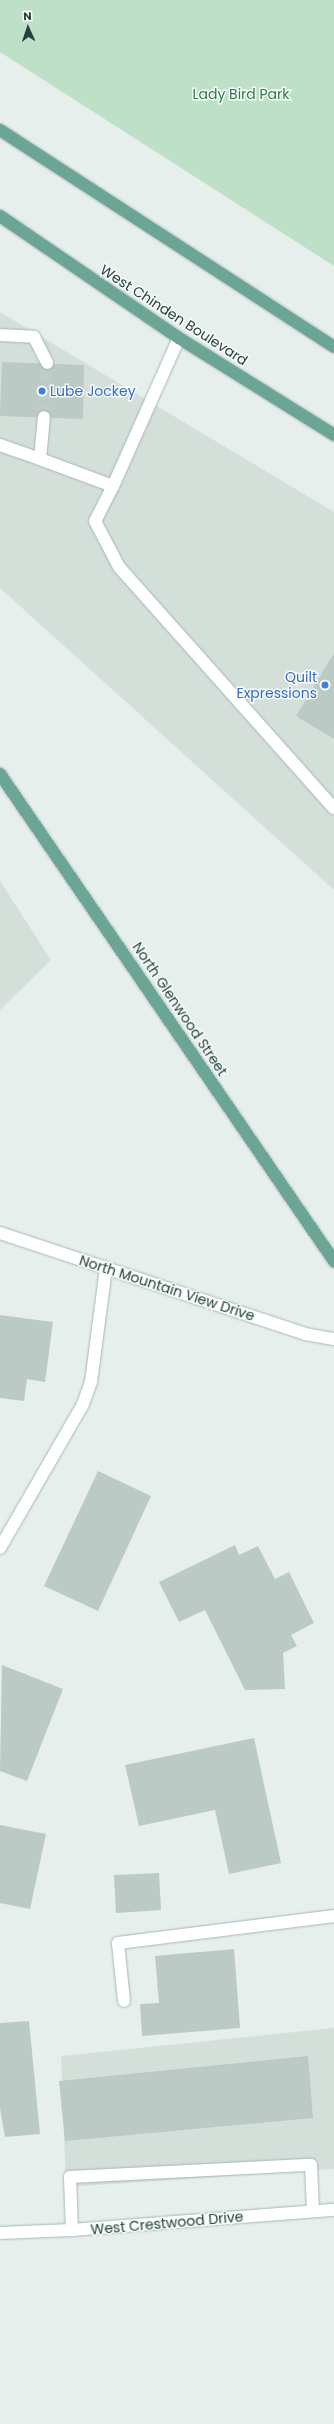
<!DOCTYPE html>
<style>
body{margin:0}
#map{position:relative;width:334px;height:2424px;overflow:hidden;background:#e6efeb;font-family:Poppins,sans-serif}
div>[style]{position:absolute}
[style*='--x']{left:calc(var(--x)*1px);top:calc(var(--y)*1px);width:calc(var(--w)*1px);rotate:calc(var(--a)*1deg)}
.built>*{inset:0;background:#d4dfda}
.green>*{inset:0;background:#bfe0c8}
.building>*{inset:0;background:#bbcac4}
.minor-tunnel>*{height:12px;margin-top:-6px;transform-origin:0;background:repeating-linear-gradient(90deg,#bfccc8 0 12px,transparent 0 18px)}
.roads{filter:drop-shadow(0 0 1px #a8b8b2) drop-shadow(0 0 1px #a8b8b2)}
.minor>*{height:12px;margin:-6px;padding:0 6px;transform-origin:6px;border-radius:6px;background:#fff}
.major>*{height:12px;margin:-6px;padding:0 6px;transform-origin:6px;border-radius:6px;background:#6aa596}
.dots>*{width:11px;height:11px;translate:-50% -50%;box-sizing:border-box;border:2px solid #f7fbf9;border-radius:50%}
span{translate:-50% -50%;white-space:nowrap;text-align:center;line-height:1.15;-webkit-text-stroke:3px #f7fbf9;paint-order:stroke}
.park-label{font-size:14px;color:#2d7a4b}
.street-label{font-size:14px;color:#24423a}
.shop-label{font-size:14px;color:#366cbe}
.left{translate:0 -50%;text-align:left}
.right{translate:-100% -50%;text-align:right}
.north{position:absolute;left:8px;top:8px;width:40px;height:40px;-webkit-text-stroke:3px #f7fbf9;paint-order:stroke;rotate:357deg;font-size:11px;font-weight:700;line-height:16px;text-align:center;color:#24423a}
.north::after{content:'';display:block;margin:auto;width:14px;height:18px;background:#24423a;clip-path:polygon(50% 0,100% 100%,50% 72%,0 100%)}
</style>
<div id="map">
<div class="built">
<i style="clip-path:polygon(0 312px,334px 512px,334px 890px,0 588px)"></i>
<i style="clip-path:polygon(0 881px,51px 960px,0 1010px)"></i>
<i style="clip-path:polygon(334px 2028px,334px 2169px,66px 2187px,61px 2056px)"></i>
</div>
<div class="green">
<i style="clip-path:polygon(0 0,334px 0,334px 266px,0 52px)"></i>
</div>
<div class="building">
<i style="clip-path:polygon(2px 362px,84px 365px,83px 419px,0 416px)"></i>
<i style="clip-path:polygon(334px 653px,334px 739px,296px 716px)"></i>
<i style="clip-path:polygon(0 1315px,53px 1322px,45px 1382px,27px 1379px,24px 1401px,0 1398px)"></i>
<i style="clip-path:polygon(98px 1471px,151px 1496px,98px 1611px,44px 1586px)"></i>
<i style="clip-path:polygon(235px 1545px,239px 1555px,258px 1546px,275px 1579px,289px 1572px,314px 1623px,291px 1635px,297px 1646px,283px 1653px,285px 1689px,245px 1690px,205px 1610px,179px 1622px,159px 1582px)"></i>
<i style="clip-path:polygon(2px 1665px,63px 1689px,27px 1781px,0 1771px)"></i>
<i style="clip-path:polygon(254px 1738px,281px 1863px,229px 1874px,215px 1810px,139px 1826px,125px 1765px)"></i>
<i style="clip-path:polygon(0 1825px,46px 1834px,30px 1909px,0 1903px)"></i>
<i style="clip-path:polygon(159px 1873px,161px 1910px,116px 1913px,114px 1875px)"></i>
<i style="clip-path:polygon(234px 1949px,240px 2028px,142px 2036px,140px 2004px,159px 2003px,155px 1956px)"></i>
<i style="clip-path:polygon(29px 2021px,40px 2134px,5px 2137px,0 2108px,0 2023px)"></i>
<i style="clip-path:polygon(308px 2056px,313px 2118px,65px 2141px,59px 2081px)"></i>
</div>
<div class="minor-tunnel">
<i style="--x:44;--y:417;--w:54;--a:-86.8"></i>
</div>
<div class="roads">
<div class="minor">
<i style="--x:0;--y:335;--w:34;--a:3"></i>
<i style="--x:34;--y:337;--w:29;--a:63"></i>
<i style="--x:179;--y:338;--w:162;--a:114"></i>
<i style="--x:113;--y:486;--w:39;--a:117"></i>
<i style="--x:95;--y:521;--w:52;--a:62.4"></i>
<i style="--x:119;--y:567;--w:323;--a:48.3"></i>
<i style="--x:0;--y:445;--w:42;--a:19.3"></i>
<i style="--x:40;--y:459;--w:42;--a:-84.6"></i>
<i style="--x:40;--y:459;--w:78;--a:20.3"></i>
<i style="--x:0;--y:1233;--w:321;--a:18.3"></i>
<i style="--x:305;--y:1334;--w:29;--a:10"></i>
<i style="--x:0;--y:1548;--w:166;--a:-60"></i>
<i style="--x:83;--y:1404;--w:23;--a:-70"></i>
<i style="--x:91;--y:1382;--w:115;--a:-82.5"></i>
<i style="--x:124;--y:2001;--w:58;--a:-95.9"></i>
<i style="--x:118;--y:1943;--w:218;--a:-7.1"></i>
<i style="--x:72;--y:2230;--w:53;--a:-92.2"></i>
<i style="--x:70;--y:2177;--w:241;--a:-2.9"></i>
<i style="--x:311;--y:2165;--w:46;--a:87.5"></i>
<i style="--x:0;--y:2233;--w:72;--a:-2.4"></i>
<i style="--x:72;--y:2230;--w:263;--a:-4.4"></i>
</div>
<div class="major">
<i style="--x:0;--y:130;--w:398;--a:33"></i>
<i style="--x:0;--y:216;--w:217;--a:34.3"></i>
<i style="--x:179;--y:338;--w:183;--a:32"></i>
<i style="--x:0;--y:774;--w:591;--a:55.56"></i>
</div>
</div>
<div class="dots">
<i style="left:42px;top:391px;background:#3f7fe0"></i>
<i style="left:325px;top:685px;background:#3f7fe0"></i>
</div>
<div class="park-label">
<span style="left:241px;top:94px">Lady Bird Park</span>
</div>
<div class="street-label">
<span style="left:174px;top:315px;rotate:33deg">West Chinden Boulevard</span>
<span style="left:180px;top:1009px;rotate:56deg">North Glenwood Street</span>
<span style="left:167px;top:1288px;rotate:18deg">North Mountain View Drive</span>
<span style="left:167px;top:2223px;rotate:-5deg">West Crestwood Drive</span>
</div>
<div class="shop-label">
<span class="left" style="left:50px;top:391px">Lube Jockey</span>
<span class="right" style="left:317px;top:685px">Quilt<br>Expressions</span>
</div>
<div class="north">N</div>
</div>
